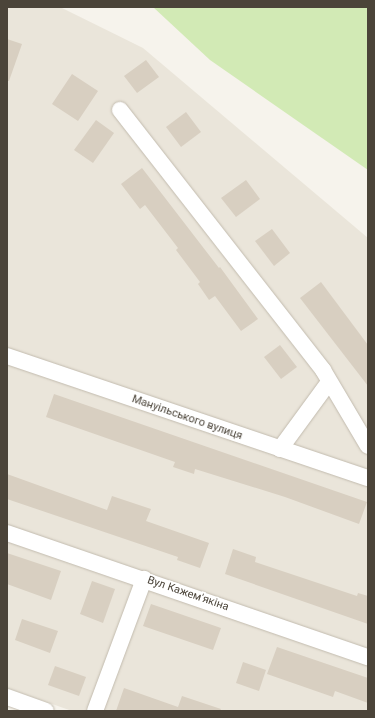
<!DOCTYPE html>
<meta charset="utf-8">
<style>
body{margin:0}
#map{position:relative;width:375px;height:718px;overflow:hidden;background:#f6f3ec;font-family:Roboto,sans-serif}
div>[style]{position:absolute}
[style*='--x']{left:calc(var(--x)*1px);top:calc(var(--y)*1px);width:calc(var(--w)*1px);rotate:calc(var(--a)*1deg)}
.residential>*{inset:0;background:#eae5da}
.green>*{inset:0;background:#d2eab5}
.building>*{inset:0;background:#d8cfc1}
.roads{filter:drop-shadow(0 0 1px #c2bbae) drop-shadow(0 0 1px #c2bbae)}
.street>*{height:16px;margin:-8px;padding:0 8px;transform-origin:8px;border-radius:8px;background:#fff}
span{translate:-50% -50%;white-space:nowrap;text-align:center;line-height:1.15;-webkit-text-stroke:3.5px #fff;paint-order:stroke}
.street-label{font-size:11px;color:#4b4439}
.frame{position:absolute;inset:0;border:8px solid #4b4439;pointer-events:none}
</style>
<div id="map">
<div class="residential">
<i style="clip-path:polygon(7px 7px,60px 7px,143px 48px,368px 238px,368px 711px,72px 711px,7px 688px)"></i>
</div>
<div class="green">
<i style="clip-path:polygon(153px 7px,368px 7px,368px 170px,210px 60px)"></i>
</div>
<div class="building">
<i style="clip-path:polygon(7px 39px,22px 44px,9px 81px,7px 81px)"></i>
<i style="clip-path:polygon(146px 60px,159px 77px,137px 93px,124px 76px)"></i>
<i style="clip-path:polygon(72px 74px,98px 91px,78px 121px,52px 104px)"></i>
<i style="clip-path:polygon(186px 112px,201px 132px,181px 147px,166px 127px)"></i>
<i style="clip-path:polygon(96px 120px,114px 133px,93px 163px,74px 150px)"></i>
<i style="clip-path:polygon(142px 168px,219px 268px,220px 267px,258px 319px,241px 331px,215px 296px,209px 300px,198px 284px,200px 282px,176px 250px,178px 248px,145px 205px,140px 209px,121px 184px)"></i>
<i style="clip-path:polygon(246px 180px,260px 199px,236px 217px,221px 198px)"></i>
<i style="clip-path:polygon(272px 229px,290px 253px,274px 266px,255px 241px)"></i>
<i style="clip-path:polygon(321px 282px,368px 345px,368px 386px,300px 298px)"></i>
<i style="clip-path:polygon(280px 345px,297px 367px,281px 379px,264px 357px)"></i>
<i style="clip-path:polygon(54px 394px,367px 502px,359px 524px,285px 497px,195px 469px,194px 474px,173px 467px,175px 462px,46px 417px)"></i>
<i style="clip-path:polygon(7px 474px,107px 510px,112px 496px,151px 509px,146px 521px,209px 543px,200px 568px,177px 560px,178px 557px,7px 499px)"></i>
<i style="clip-path:polygon(233px 549px,256px 557px,255px 562px,357px 596px,358px 593px,368px 596px,368px 624px,225px 574px)"></i>
<i style="clip-path:polygon(7px 553px,61px 571px,51px 600px,7px 584px)"></i>
<i style="clip-path:polygon(92px 581px,115px 589px,103px 623px,80px 614px)"></i>
<i style="clip-path:polygon(151px 604px,221px 628px,213px 650px,143px 626px)"></i>
<i style="clip-path:polygon(22px 619px,58px 631px,50px 653px,15px 640px)"></i>
<i style="clip-path:polygon(277px 647px,368px 678px,368px 703px,335px 691px,333px 697px,267px 674px)"></i>
<i style="clip-path:polygon(243px 662px,266px 670px,259px 691px,236px 683px)"></i>
<i style="clip-path:polygon(55px 666px,86px 677px,79px 696px,48px 685px)"></i>
<i style="clip-path:polygon(124px 688px,178px 707px,182px 696px,221px 709px,220px 711px,116px 711px)"></i>
</div>
<div class="roads">
<div class="street">
<i style="--x:120;--y:110;--w:330;--a:52"></i>
<i style="--x:323;--y:370;--w:88;--a:59.4"></i>
<i style="--x:7;--y:356;--w:381;--a:18.7"></i>
<i style="--x:280;--y:449;--w:83;--a:-53.8"></i>
<i style="--x:7;--y:533;--w:382;--a:19"></i>
<i style="--x:7;--y:697;--w:41;--a:19.7"></i>
<i style="--x:95;--y:711;--w:141;--a:-69.6"></i>
</div>
</div>
<div class="street-label">
<span style="left:187px;top:418px;rotate:19deg">Мануільського вулиця</span>
<span style="left:188px;top:594px;rotate:19deg">Вул Кажем'якіна</span>
</div>
<div class="frame"></div>
</div>
